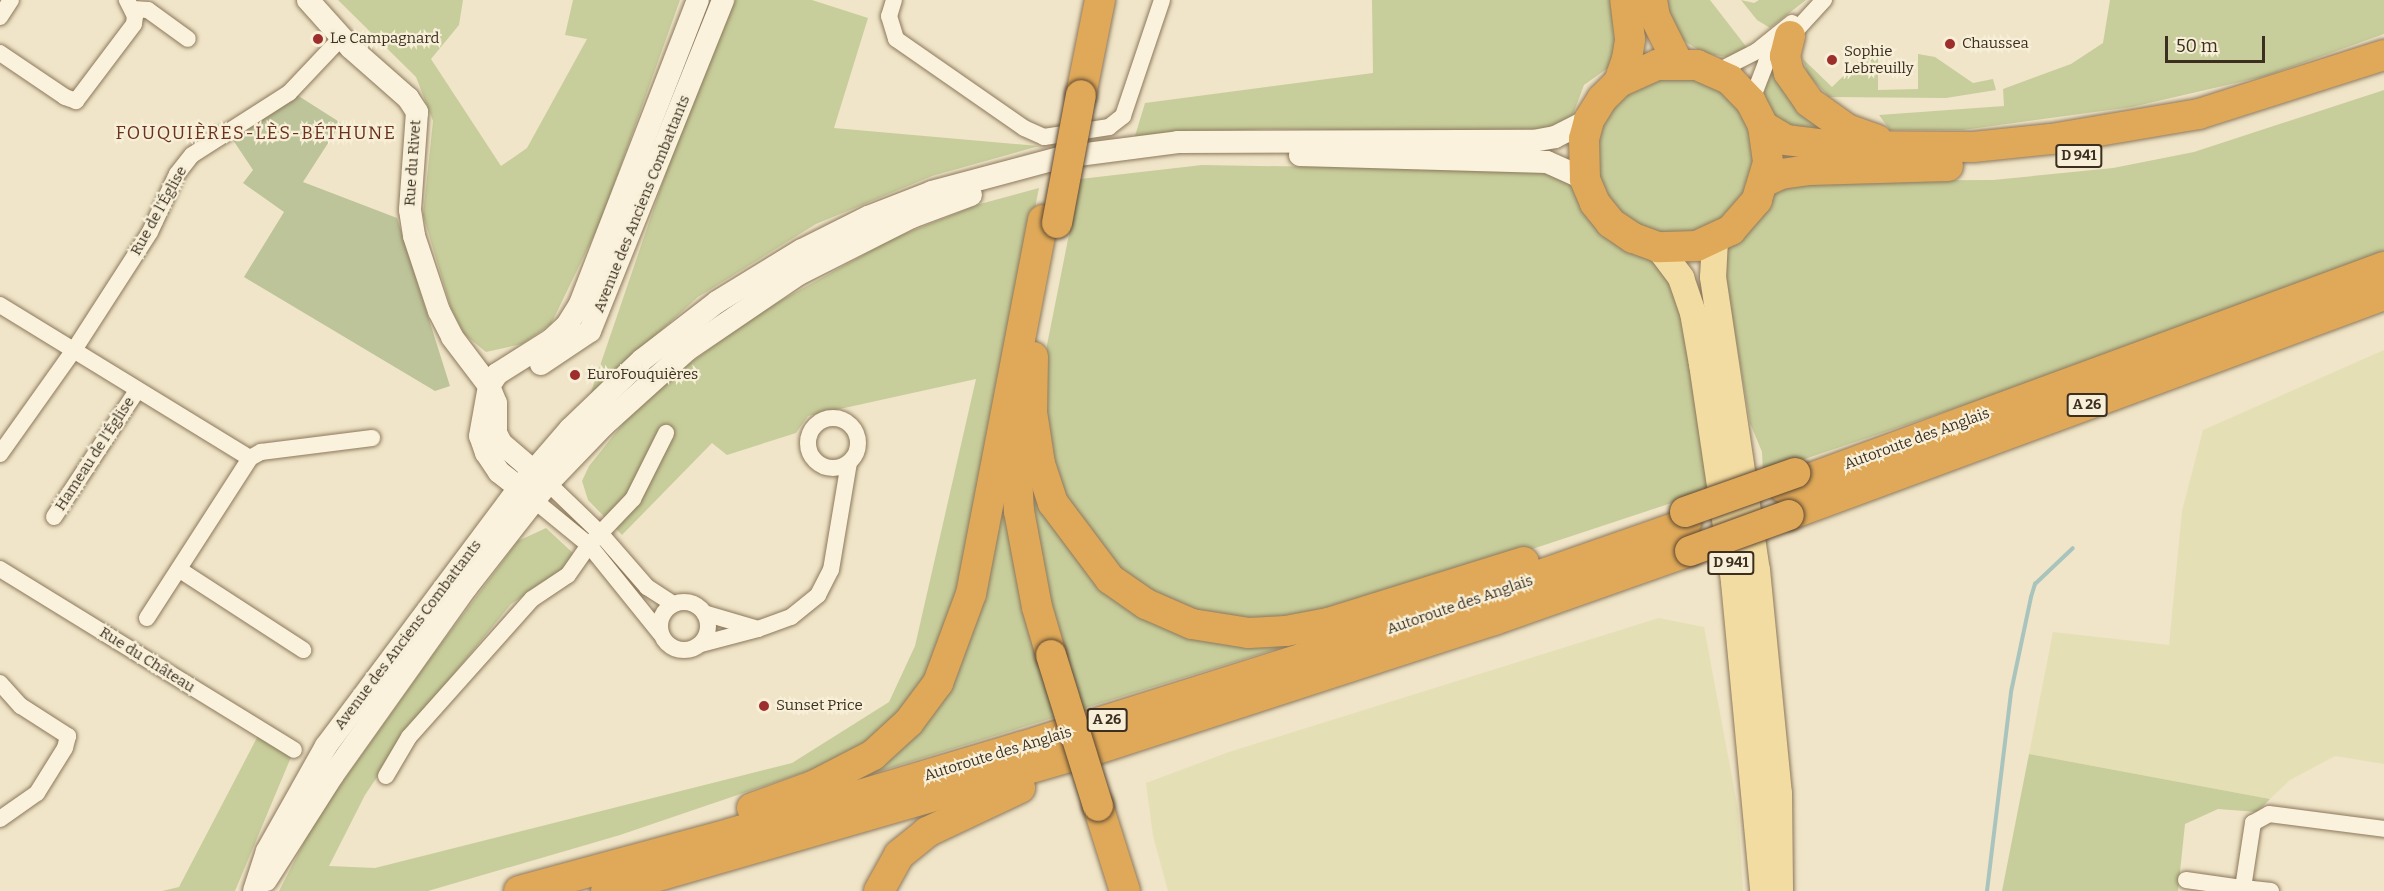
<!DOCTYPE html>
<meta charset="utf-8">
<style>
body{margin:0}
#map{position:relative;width:2384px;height:891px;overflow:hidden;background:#f0e5c8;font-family:Bitter,serif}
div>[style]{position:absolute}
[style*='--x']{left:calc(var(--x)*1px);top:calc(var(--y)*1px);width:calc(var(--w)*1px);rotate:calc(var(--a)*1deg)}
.farmland>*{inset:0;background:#e5dfb5}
.green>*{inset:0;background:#c7ce9b}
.cemetery>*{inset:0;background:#bdc49a}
.stream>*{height:4px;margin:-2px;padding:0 2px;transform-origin:2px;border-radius:2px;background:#a9c4bd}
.roads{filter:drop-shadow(0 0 2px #8c785c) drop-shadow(0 0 2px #8c785c)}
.street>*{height:16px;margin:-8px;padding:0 8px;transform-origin:8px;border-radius:8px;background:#faf2dc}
.street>.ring{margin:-8px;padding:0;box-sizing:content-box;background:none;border:16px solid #faf2dc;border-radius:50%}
.secondary>*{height:22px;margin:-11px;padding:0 11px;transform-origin:11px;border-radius:11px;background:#faf2dc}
.primary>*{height:26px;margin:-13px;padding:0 13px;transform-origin:13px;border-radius:13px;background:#f2dca1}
.highway>*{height:30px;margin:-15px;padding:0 15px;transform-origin:15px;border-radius:15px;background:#dfa959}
.bridges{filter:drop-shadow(0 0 2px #5a4530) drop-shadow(0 0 2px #5a4530)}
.highway-bridge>*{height:30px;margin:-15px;padding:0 15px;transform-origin:15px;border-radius:15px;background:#dfa959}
.dots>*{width:16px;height:16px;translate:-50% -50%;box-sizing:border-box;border:3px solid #f7efd8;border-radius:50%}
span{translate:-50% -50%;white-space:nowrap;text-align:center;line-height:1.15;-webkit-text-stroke:4.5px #f7efd8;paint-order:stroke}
.shield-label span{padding:2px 4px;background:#f7efd8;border:2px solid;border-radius:4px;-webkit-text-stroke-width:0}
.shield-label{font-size:14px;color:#3d2f20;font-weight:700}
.poi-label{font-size:15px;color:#3d2f20}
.left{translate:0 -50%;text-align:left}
.street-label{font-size:15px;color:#3d2f20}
.quarter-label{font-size:18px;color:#6a311f;letter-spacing:1.5px}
.scale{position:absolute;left:2165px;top:36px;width:100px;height:27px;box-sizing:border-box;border:3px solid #3d2f20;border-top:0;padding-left:8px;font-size:18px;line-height:21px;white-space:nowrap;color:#3d2f20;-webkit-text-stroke:4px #f7efd8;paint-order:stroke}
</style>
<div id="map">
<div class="farmland">
<i style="clip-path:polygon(2384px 350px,2384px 764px,2335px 756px,2290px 780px,2270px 799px,2029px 754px,2053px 632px,2169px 645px,2182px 511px,2203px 430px)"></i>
<i style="clip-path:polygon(1659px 618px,1704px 627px,1738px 809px,1743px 891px,1168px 891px,1153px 836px,1146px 783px,1229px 752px)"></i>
</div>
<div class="green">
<i style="clip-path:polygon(338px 0,463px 0,459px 25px,431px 59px,501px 166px,527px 148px,587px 39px,565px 35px,573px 0,680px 0,601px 221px,551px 324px,522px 344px,486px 352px,464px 334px,451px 308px,423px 215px,433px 121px,416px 77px)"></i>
<i style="clip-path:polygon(725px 0,812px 0,868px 18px,834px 128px,1039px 146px,932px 176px,816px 224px,698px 297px,590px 395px)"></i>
<i style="clip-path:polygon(1372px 0,1612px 0,1621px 46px,1612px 65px,1584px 85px,1572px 117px,1536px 133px,1264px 129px,1135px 136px,1145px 103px,1373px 73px)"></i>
<i style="clip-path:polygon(1662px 0,1710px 0,1748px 49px,1732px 58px,1703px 53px,1680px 38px)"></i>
<i style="clip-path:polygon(1741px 0,1754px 3px,1759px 0,1806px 0,1770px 28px,1757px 20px)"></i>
<i style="clip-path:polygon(2110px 0,2384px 0,2384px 34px,2266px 76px,2132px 107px,1963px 130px,1890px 130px,1879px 115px,2004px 106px,2003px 89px,2071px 64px,2103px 43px)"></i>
<i style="clip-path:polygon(1918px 54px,1935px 57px,1973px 83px,1993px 79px,1996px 90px,1946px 98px,1829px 97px,1808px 75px,1803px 59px,1832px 87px,1859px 61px,1878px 55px,1878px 90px,1918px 89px)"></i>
<i style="clip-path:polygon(1771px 66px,1846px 133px,1790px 133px,1762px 101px)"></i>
<i style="clip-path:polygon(1635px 80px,1711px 80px,1747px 116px,1755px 167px,1747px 192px,1731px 213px,1710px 228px,1683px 236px,1654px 235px,1627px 223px,1593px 178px,1596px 121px)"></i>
<i style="clip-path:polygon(2384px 90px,2384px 251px,2039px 380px,1763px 473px,1762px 452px,1750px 423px,1722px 256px,1731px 238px,1773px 191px,1791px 181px,1993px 180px,2113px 168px,2194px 152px)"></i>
<i style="clip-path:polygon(1202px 165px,1509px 170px,1561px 175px,1571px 185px,1585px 211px,1662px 267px,1678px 289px,1708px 491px,1396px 594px,1293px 644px,832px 786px,817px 768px,620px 835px,428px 891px,279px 891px,316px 819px,432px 656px,518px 541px,546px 528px,574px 554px,563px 571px,511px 604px,409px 729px,365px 795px,329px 866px,375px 868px,792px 763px,889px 702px,915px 646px,976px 379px,808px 416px,796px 433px,727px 455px,712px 443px,622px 535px,588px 500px,582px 481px,589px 466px,625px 421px,686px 366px,762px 311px,894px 238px,980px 204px,1039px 188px,1002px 373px,1042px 403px,1047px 345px,1080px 179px)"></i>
<i style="clip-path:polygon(261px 730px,294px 750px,235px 891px,162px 891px,179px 887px)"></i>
<i style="clip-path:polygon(2029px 754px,2270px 799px,2257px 812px,2218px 809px,2185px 824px,2178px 891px,2002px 891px)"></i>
</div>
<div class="cemetery">
<i style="clip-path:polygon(297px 95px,341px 123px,303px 182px,397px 218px,450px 386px,435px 391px,244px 277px,284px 212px,243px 183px,253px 170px,231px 137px)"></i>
</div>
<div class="stream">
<i style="--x:1987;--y:891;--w:200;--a:-83.1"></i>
<i style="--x:2011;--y:692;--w:97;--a:-78.1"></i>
<i style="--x:2031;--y:597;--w:14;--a:-73"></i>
<i style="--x:2035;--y:584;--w:52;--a:-43.5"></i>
</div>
<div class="roads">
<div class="street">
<i style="--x:894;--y:0;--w:17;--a:107"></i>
<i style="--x:889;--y:16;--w:24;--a:73"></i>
<i style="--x:896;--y:39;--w:156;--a:34.8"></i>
<i style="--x:1024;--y:128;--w:22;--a:24"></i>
<i style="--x:1044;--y:137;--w:66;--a:-8.7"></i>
<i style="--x:1109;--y:127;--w:18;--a:-38"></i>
<i style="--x:1123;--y:116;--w:122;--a:-71.4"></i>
<i style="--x:133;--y:9;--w:15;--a:4"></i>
<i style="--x:148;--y:10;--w:49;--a:35.9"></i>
<i style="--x:0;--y:17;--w:20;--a:-57"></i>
<i style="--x:0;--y:53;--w:78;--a:34.1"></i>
<i style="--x:65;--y:97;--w:12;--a:20"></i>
<i style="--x:76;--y:101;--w:96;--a:-53"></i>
<i style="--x:134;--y:24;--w:8;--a:-83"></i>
<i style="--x:135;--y:16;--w:18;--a:-117"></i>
<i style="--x:1716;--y:72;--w:46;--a:-27.1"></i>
<i style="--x:1757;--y:51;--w:45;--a:-38.7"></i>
<i style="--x:1751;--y:102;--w:42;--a:-69"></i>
<i style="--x:1766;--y:63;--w:86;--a:-47.4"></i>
<i style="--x:0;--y:305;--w:293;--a:31.5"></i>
<i class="ring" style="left:808px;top:418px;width:34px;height:34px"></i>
<i style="--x:0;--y:454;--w:128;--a:-54.6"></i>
<i style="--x:74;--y:350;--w:140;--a:-57.2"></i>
<i style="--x:150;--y:232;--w:64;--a:-65"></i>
<i style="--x:177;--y:174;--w:24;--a:-52"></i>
<i style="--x:192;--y:155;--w:115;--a:-32.6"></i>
<i style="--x:289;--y:93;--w:76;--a:-46.6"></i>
<i style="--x:548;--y:483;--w:72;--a:43.9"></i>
<i style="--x:600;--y:533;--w:72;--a:49"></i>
<i style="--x:647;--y:587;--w:31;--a:33"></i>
<i style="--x:534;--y:500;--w:71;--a:39.3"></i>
<i style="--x:589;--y:545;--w:113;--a:51.1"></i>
<i style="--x:54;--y:517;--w:149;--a:-56.7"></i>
<i style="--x:0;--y:569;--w:345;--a:31.6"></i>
<i style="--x:180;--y:570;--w:147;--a:33"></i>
<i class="ring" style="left:660px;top:602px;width:32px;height:32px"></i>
<i style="--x:147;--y:618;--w:190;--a:-57.2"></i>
<i style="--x:250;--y:458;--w:13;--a:-29"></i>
<i style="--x:261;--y:452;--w:112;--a:-7.2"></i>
<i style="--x:758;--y:629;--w:35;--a:-20"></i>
<i style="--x:791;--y:617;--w:35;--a:-39"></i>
<i style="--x:818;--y:595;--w:28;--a:-63"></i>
<i style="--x:831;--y:570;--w:109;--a:-80.5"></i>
<i style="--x:701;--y:644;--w:59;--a:-14.7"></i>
<i style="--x:758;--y:629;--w:56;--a:-163.5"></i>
<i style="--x:0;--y:683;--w:31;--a:48"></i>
<i style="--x:21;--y:706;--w:56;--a:32.6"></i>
<i style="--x:68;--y:736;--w:12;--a:104"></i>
<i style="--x:65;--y:748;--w:53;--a:121.9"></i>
<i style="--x:37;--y:793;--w:45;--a:144.9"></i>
<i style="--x:386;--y:776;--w:45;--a:-59.5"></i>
<i style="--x:409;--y:737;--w:185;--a:-48.3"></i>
<i style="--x:532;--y:599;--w:43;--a:-33.7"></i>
<i style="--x:568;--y:575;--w:37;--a:-55"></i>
<i style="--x:589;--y:545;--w:64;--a:-46.3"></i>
<i style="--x:633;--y:499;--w:74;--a:-63.4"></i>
<i style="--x:2186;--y:880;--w:58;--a:8"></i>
<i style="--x:2271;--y:891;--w:28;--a:-174"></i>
<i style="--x:2243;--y:888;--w:66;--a:-81.3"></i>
<i style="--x:2253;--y:823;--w:18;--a:-29"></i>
<i style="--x:2269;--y:814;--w:116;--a:7.4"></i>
</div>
<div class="secondary">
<i style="--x:308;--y:0;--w:64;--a:48.1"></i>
<i style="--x:351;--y:48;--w:76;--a:41.3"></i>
<i style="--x:408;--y:98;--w:17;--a:57"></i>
<i style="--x:417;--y:112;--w:98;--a:94.1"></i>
<i style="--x:410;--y:210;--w:26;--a:81"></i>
<i style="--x:414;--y:236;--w:79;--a:71.6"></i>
<i style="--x:439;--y:311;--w:29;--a:63"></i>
<i style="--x:452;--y:337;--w:61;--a:52.9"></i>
<i style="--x:489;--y:386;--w:18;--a:68"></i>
<i style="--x:496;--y:403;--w:30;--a:90"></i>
<i style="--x:496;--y:433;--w:11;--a:63"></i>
<i style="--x:501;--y:443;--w:57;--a:40.7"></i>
<i style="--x:1300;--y:155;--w:247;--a:1.6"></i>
<i style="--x:1547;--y:162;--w:42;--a:24.1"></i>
<i style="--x:541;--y:364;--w:59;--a:-34"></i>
<i style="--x:590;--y:331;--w:357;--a:-68.1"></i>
<i style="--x:531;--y:497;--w:41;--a:-142"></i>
<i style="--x:499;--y:472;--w:23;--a:-124"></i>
<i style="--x:486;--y:453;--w:18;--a:-109"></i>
<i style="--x:480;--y:436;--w:51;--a:-79.8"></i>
<i style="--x:489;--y:386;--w:14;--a:-56"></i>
<i style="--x:497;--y:374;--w:64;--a:-32.2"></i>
<i style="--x:551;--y:340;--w:22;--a:-43"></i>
<i style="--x:567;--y:325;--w:25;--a:-58"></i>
<i style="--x:580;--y:304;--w:326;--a:-68.8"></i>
<i style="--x:266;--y:880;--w:125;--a:-57.5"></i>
<i style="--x:333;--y:775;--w:229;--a:-54.6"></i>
<i style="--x:466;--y:588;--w:133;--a:-52"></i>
<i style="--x:548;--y:483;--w:81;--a:-46"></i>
<i style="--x:604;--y:425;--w:112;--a:-42.1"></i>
<i style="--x:687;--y:350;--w:135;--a:-34.2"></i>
<i style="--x:799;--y:274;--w:127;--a:-26.8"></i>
<i style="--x:912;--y:217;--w:63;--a:-20.4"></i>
<i style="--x:254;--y:891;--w:42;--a:-72"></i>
<i style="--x:267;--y:851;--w:120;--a:-60.7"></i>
<i style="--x:326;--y:746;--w:322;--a:-53.2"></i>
<i style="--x:519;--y:488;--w:78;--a:-49.2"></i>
<i style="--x:570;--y:429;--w:100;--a:-43.8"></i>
<i style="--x:642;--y:360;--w:95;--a:-37.7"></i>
<i style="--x:717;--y:302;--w:100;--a:-31.5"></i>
<i style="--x:802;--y:250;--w:74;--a:-26.6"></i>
<i style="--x:868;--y:217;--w:69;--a:-21.3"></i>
<i style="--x:932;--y:192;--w:136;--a:-15"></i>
<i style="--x:1063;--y:157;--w:116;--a:-7.4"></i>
<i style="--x:1178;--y:142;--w:355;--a:-0.2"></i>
<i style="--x:1533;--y:141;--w:22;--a:-10"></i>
<i style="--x:1555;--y:137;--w:38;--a:-27"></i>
</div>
<div class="primary">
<i style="--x:1715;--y:240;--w:37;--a:93"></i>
<i style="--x:1713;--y:277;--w:296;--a:81.5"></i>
<i style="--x:1757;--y:570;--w:224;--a:84.4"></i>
<i style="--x:1779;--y:793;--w:98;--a:89.4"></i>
<i style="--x:1658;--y:247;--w:39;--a:53"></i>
<i style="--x:1681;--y:278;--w:37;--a:71"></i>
<i style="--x:1693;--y:313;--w:52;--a:80"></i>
<i style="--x:1702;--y:364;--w:220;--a:81.6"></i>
<i style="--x:1734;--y:582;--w:310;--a:84.6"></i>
</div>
<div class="highway">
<i style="--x:1652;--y:0;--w:17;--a:80"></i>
<i style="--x:1655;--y:17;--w:51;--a:63.4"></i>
<i style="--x:1790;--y:36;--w:21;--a:104"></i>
<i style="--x:1785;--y:56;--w:17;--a:77"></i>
<i style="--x:1789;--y:73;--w:35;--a:55"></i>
<i style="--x:1809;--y:102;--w:47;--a:35.4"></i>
<i style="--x:1847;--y:129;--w:32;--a:20"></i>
<i style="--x:1619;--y:82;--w:42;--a:-24.1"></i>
<i style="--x:1657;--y:65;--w:40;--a:0"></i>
<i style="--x:1697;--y:65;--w:36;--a:24"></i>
<i style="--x:1730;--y:80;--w:30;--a:46"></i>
<i style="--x:1751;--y:102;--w:27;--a:63"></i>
<i style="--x:1763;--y:126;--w:37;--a:82"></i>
<i style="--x:1768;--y:163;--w:39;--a:107"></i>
<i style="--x:1757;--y:200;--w:40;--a:131"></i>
<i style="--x:1731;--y:230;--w:38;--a:155"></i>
<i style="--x:1696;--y:246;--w:38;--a:178"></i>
<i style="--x:1658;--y:247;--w:27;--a:-160"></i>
<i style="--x:1633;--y:238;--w:27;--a:-146"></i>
<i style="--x:1611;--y:223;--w:26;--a:-129"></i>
<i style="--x:1595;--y:203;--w:26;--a:-113"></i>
<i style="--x:1585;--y:179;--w:40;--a:-91.4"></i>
<i style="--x:1584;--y:139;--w:20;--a:-75"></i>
<i style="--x:1589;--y:120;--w:25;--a:-58"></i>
<i style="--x:1602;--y:99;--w:24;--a:-45"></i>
<i style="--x:1619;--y:82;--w:24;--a:-71"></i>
<i style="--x:1627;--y:59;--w:20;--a:-81"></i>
<i style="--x:1630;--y:39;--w:39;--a:-97"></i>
<i style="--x:1081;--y:95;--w:97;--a:-78.7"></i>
<i style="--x:1763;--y:126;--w:27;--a:31"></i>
<i style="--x:1786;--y:140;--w:48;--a:7.1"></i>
<i style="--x:1834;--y:146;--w:139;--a:0.4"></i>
<i style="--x:1973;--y:147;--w:78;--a:-5.9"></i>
<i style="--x:2051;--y:139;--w:150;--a:-9.6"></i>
<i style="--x:2199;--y:114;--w:194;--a:-17.7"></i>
<i style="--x:1764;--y:182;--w:19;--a:-25"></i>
<i style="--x:1781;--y:174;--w:29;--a:-8"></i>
<i style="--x:1810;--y:170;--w:138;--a:-1.7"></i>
<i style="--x:1033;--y:357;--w:55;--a:91"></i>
<i style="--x:1032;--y:412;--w:53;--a:81.3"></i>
<i style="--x:1040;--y:464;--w:41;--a:71.6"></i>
<i style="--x:1053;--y:503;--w:95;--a:53.1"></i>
<i style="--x:1110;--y:579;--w:44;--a:34.8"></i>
<i style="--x:1146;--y:604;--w:50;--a:23.5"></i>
<i style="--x:1192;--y:624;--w:58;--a:9"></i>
<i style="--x:1249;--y:633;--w:37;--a:-3"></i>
<i style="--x:1286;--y:631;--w:43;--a:-10.8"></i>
<i style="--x:1328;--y:623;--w:205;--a:-17.3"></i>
<i style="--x:1021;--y:419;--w:56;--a:94.1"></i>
<i style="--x:1017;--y:475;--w:36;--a:87"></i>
<i style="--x:1019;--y:511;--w:98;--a:79.4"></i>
<i style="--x:1037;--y:607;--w:50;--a:73.7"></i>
<i style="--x:1784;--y:488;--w:639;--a:-20.22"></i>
<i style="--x:1789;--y:515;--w:634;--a:-20.29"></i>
<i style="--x:1098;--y:806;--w:89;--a:72.4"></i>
<i style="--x:752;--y:808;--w:65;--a:-19.8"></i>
<i style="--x:813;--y:786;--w:68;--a:-27.3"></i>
<i style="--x:873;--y:755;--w:49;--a:-42.5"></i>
<i style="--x:909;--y:722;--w:49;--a:-53.4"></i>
<i style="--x:938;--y:683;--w:95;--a:-69.7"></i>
<i style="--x:971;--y:594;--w:381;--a:-79.1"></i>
<i style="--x:519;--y:891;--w:221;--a:-15.2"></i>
<i style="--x:732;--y:833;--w:302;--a:-16.6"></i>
<i style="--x:1021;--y:747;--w:296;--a:-17.5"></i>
<i style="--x:1303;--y:658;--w:406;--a:-19.3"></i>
<i style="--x:606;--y:891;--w:511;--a:-16.13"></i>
<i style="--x:1097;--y:749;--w:417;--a:-18"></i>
<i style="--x:1494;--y:620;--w:208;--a:-19.4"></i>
<i style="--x:879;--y:891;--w:41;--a:-60.9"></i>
<i style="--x:899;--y:855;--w:36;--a:-39"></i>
<i style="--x:927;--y:832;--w:103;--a:-25.3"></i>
</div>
</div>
<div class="bridges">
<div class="highway-bridge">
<i style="--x:1057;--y:223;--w:130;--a:-79.4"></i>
<i style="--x:1685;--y:512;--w:117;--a:-19.5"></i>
<i style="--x:1690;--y:551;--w:105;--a:-20"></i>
<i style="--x:1051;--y:655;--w:158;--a:72.7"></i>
</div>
</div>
<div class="dots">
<i style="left:318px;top:39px;background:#9d2e2b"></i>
<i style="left:1950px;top:44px;background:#9d2e2b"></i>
<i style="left:1832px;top:60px;background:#9d2e2b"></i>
<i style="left:575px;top:375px;background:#9d2e2b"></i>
<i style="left:764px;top:706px;background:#9d2e2b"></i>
</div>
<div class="shield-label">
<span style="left:2079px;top:156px">D 941</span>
<span style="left:2087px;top:405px">A 26</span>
<span style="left:1731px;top:563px">D 941</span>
<span style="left:1107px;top:720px">A 26</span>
</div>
<div class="poi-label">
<span class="left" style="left:330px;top:39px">Le Campagnard</span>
<span class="left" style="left:1962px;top:44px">Chaussea</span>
<span class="left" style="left:1844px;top:60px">Sophie<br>Lebreuilly</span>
<span class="left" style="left:587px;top:375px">EuroFouquières</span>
<span class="left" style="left:776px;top:706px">Sunset Price</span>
</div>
<div class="street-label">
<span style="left:413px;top:163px;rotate:-86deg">Rue du Rivet</span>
<span style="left:642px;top:204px;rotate:-68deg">Avenue des Anciens Combattants</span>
<span style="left:159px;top:211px;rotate:-61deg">Rue de l'Église</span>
<span style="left:1917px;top:439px;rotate:-20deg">Autoroute des Anglais</span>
<span style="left:95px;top:454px;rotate:-57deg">Hameau de l'Église</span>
<span style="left:1460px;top:605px;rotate:-19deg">Autoroute des Anglais</span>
<span style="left:408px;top:635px;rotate:-53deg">Avenue des Anciens Combattants</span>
<span style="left:147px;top:660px;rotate:32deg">Rue du Château</span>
<span style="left:998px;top:754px;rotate:-17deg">Autoroute des Anglais</span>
</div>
<div class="quarter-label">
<span style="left:256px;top:133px">FOUQUIÈRES-LÈS-BÉTHUNE</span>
</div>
<div class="scale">50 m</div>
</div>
